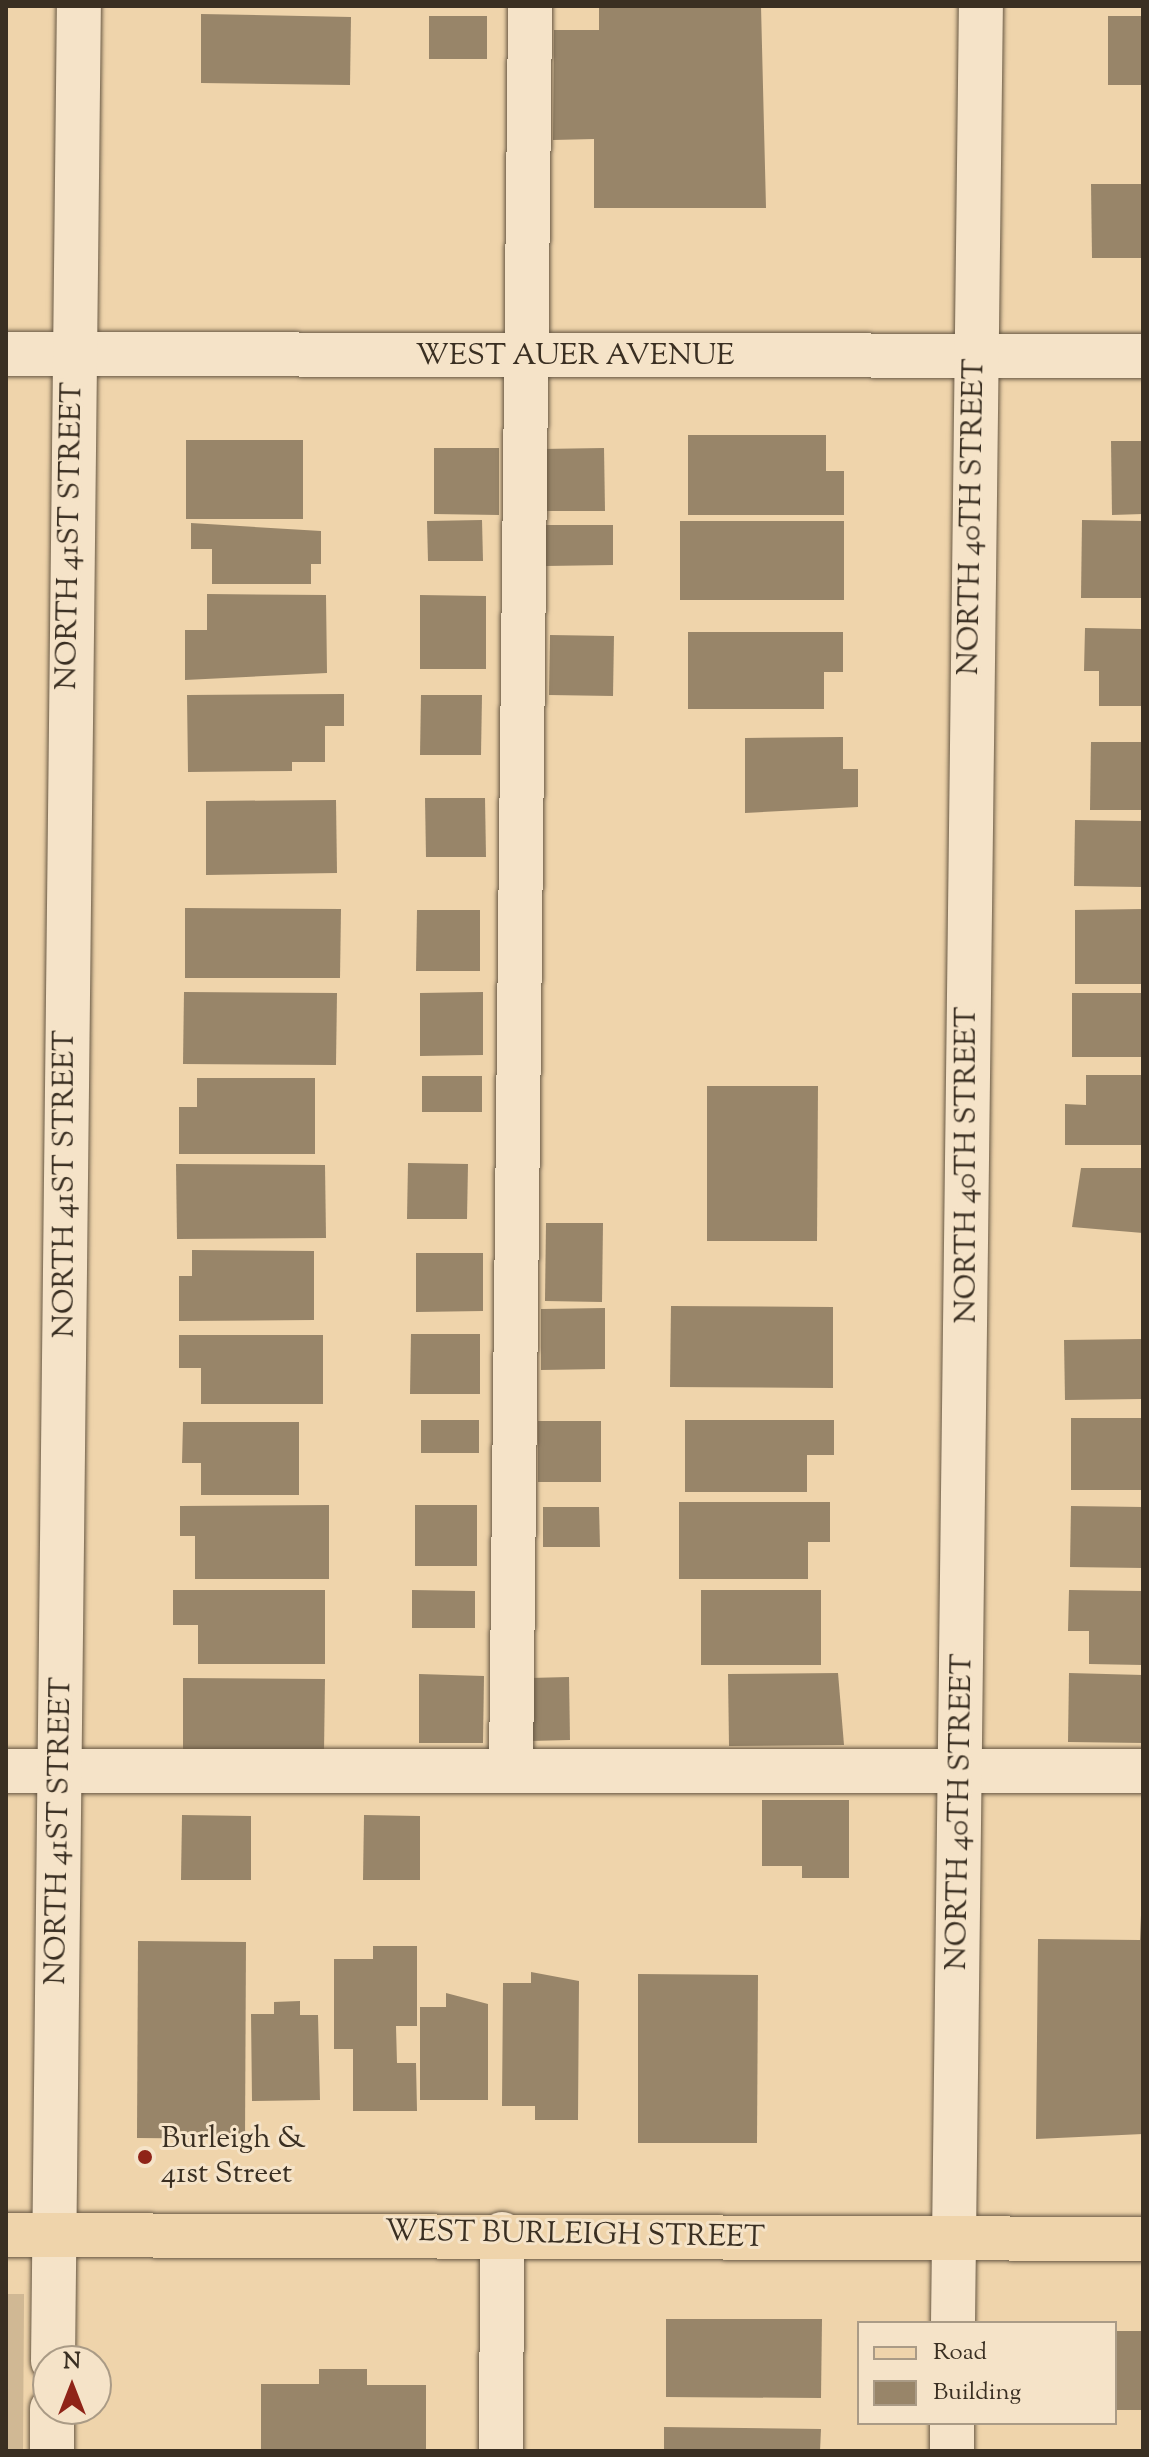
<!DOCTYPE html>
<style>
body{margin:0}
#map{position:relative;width:1149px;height:2457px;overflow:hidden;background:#efd4ab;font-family:"Sorts Mill Goudy",serif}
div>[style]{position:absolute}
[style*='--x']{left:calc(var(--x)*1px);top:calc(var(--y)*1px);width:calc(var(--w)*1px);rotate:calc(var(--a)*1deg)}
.green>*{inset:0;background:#d0b894}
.building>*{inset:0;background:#988569}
.roads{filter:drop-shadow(0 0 2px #675844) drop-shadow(0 0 2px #675844)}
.minor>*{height:44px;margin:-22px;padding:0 22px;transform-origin:22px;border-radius:22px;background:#f5e3c8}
.major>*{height:44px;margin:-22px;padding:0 22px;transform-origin:22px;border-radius:22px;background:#efd4ab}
.dots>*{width:22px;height:22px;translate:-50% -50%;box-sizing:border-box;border:4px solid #f5e3c8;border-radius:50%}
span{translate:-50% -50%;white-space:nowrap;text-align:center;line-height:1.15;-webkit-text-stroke:6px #f5e3c8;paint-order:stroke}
.street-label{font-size:30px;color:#3a2f22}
.poi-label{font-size:30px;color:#3a2f22}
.left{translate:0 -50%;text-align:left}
.frame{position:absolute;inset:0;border:8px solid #3a2f22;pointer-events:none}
.legend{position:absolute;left:857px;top:2321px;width:260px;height:104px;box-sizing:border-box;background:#f5e3c8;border:2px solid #aa9b86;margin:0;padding:10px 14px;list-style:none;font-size:24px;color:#3a2f22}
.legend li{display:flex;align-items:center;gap:16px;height:40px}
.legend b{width:40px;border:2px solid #aa9b86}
.north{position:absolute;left:32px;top:2345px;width:80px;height:80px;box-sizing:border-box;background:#f5e3c8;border:2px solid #aa9b86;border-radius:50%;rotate:0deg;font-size:22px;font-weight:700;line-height:32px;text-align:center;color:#3a2f22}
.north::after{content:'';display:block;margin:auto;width:28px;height:36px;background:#8f2418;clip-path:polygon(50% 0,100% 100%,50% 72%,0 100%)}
</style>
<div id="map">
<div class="green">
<i style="clip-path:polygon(6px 2294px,24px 2294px,23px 2451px,6px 2451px)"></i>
</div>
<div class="building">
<i style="clip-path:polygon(599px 6px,761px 6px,766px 208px,594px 208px,594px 139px,553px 140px,554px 30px,599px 30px)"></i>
<i style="clip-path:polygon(201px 14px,351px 17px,350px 85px,201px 83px)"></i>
<i style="clip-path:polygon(429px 16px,487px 16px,487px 59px,429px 59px)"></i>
<i style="clip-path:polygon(1108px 16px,1143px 16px,1143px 85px,1108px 85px)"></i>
<i style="clip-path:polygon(1091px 184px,1143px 184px,1143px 258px,1092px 258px)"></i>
<i style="clip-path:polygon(688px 435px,826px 435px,826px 471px,844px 471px,844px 515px,688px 515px)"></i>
<i style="clip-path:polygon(186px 440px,303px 440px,303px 519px,186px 519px)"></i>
<i style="clip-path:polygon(1111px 441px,1143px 441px,1143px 514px,1112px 515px)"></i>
<i style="clip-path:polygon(434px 448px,499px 448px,499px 515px,434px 514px)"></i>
<i style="clip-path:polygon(604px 448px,605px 511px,541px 511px,541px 449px)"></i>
<i style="clip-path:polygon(482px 520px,483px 561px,428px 561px,427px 521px)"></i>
<i style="clip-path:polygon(1082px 520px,1143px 521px,1143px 598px,1081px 598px)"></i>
<i style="clip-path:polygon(680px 521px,844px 521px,844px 600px,680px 600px)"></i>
<i style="clip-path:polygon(191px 523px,321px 531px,321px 564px,311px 564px,311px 584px,212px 584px,212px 549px,191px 549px)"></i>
<i style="clip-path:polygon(546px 525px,613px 525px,613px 565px,546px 566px)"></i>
<i style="clip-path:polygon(207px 594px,326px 595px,327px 673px,185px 680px,185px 630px,207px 630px)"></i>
<i style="clip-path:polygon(420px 595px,486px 596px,486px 669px,420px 669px)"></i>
<i style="clip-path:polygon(1085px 628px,1143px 629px,1143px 706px,1099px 706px,1099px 671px,1084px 671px)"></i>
<i style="clip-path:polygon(688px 632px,843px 632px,843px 672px,824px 672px,824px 709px,688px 709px)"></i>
<i style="clip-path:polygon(550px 635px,614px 636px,613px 696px,549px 695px)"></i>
<i style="clip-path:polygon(344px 694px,344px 726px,325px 726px,325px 762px,292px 762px,292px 771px,188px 772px,187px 695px)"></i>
<i style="clip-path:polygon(421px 695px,482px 695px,481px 755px,420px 755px)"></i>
<i style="clip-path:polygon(843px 737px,843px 769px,858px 769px,858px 807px,745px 813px,745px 738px)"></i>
<i style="clip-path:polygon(1091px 742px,1143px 742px,1143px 810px,1090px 810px)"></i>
<i style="clip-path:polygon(425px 798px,485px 798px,486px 857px,426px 857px)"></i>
<i style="clip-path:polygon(336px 800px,337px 873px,206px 875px,206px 801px)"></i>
<i style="clip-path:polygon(1075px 820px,1143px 821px,1143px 887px,1074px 886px)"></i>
<i style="clip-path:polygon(185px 908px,341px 909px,340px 978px,185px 978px)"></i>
<i style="clip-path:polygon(1143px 909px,1143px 984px,1075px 984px,1075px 910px)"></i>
<i style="clip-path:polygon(417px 910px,480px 910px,480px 971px,416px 971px)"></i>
<i style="clip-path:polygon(184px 992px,337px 993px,336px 1065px,183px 1064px)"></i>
<i style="clip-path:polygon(483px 992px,483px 1055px,420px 1056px,420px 993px)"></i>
<i style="clip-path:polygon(1072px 993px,1143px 993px,1143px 1057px,1072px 1057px)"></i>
<i style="clip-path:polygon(1086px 1075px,1143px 1075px,1143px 1145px,1065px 1145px,1065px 1104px,1086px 1105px)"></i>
<i style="clip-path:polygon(422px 1076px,482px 1076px,482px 1112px,422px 1112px)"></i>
<i style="clip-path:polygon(197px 1078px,315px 1078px,315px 1154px,179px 1154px,179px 1107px,197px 1107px)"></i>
<i style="clip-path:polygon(707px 1086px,818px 1086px,817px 1241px,707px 1241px)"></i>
<i style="clip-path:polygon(408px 1163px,468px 1164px,467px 1219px,407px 1219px)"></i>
<i style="clip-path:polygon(176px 1164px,325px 1165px,326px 1238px,177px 1239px)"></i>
<i style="clip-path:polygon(1081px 1168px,1143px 1168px,1143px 1233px,1072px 1227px)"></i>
<i style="clip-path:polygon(546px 1223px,603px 1223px,602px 1302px,545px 1301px)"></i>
<i style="clip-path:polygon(192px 1250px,314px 1251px,314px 1320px,179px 1321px,179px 1276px,192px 1276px)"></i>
<i style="clip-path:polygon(416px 1253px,483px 1253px,483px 1311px,416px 1312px)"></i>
<i style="clip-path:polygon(671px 1306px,833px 1307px,833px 1388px,670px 1387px)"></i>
<i style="clip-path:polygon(605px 1308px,605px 1369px,541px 1370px,541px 1309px)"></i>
<i style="clip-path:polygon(411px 1334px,480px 1334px,480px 1394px,410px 1394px)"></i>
<i style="clip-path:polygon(179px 1335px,323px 1335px,323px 1404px,201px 1404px,201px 1368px,179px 1368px)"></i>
<i style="clip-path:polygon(1143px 1339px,1143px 1399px,1065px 1400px,1064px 1340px)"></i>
<i style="clip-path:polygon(1071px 1418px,1143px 1418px,1143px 1490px,1071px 1490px)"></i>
<i style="clip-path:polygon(421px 1420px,479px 1420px,479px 1453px,421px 1453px)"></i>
<i style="clip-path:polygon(685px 1420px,834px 1420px,834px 1455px,807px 1455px,807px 1492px,685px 1492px)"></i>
<i style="clip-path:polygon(538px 1421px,601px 1421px,601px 1482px,538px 1482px)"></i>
<i style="clip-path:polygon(183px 1422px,299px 1422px,299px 1495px,201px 1495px,201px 1463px,182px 1463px)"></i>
<i style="clip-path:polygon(679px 1502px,830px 1502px,830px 1542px,808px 1542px,808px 1579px,679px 1579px)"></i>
<i style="clip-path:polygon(329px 1505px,329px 1579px,195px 1579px,195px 1536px,180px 1536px,180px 1506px)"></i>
<i style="clip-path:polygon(415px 1505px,477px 1505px,477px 1566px,415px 1566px)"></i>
<i style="clip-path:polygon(1071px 1506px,1143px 1507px,1143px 1568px,1070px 1567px)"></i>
<i style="clip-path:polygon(543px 1507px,599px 1507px,600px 1547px,543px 1547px)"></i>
<i style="clip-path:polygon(173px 1590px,325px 1590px,325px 1664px,198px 1664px,198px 1625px,173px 1625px)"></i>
<i style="clip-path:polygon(412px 1590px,475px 1591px,475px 1628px,412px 1628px)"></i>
<i style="clip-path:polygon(701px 1590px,821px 1590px,821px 1665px,701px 1665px)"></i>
<i style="clip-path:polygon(1069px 1590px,1143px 1591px,1143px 1665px,1089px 1664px,1089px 1631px,1068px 1631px)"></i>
<i style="clip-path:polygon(838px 1673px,844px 1745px,729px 1746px,728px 1674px)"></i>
<i style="clip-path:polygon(1069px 1673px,1143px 1675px,1143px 1743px,1068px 1742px)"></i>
<i style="clip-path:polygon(419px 1674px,484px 1676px,483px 1743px,419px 1743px)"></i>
<i style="clip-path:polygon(569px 1677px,570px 1740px,530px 1741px,529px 1678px)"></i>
<i style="clip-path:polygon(183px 1678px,325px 1679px,324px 1752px,183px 1751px)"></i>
<i style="clip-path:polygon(762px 1800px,849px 1800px,849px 1878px,802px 1878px,802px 1866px,762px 1866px)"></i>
<i style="clip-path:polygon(182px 1815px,251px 1816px,251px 1880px,181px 1880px)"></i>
<i style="clip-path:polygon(364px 1815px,420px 1816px,420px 1880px,363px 1880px)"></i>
<i style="clip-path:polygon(1143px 1865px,1143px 2134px,1036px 2139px,1038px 1939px,1140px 1940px)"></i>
<i style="clip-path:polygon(138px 1941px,246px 1942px,245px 2139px,137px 2138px)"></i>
<i style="clip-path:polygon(373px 1946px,417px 1946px,417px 2026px,396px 2026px,397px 2063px,416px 2063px,417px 2111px,353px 2111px,353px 2049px,334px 2049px,334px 1959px,373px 1959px)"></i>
<i style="clip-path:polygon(531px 1972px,579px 1981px,578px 2120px,535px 2120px,535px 2106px,502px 2106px,503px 1983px,531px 1983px)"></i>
<i style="clip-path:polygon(638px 1974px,758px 1975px,757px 2143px,638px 2143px)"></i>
<i style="clip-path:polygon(446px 1993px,488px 2004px,488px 2100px,420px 2100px,420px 2007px,446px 2007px)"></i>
<i style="clip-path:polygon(300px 2001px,300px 2015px,318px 2015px,320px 2100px,252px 2101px,251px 2014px,274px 2014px,274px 2002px)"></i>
<i style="clip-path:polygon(666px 2319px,822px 2319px,821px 2398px,666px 2397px)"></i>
<i style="clip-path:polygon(1115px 2331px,1143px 2331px,1143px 2410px,1115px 2410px)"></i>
<i style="clip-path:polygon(319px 2369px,367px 2369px,367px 2385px,426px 2385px,426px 2451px,261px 2451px,261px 2384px,319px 2384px)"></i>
<i style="clip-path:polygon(664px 2427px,821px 2429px,820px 2451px,664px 2451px)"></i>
</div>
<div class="roads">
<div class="minor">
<i style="--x:6;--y:354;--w:1137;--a:0.1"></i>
<i style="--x:511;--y:1770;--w:1764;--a:-89.38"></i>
<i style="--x:6;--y:1771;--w:1137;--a:0"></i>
<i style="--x:953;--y:2323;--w:2317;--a:-89.31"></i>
<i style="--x:53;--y:2361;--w:2355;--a:-89.37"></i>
<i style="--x:52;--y:2451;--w:42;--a:-90"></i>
<i style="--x:501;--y:2451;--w:217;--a:-89.7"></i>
<i style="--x:952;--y:2451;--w:28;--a:-90"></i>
</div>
<div class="major">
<i style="--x:6;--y:2235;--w:1137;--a:0.2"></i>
</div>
</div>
<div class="dots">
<i style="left:145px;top:2157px;background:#8f2418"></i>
</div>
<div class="street-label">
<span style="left:575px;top:357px">WEST AUER AVENUE</span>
<span style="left:973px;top:517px;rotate:-89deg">NORTH 40TH STREET</span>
<span style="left:71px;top:536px;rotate:-89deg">NORTH 41ST STREET</span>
<span style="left:968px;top:1165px;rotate:-90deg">NORTH 40TH STREET</span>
<span style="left:66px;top:1184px;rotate:-90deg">NORTH 41ST STREET</span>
<span style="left:961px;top:1812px;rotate:-89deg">NORTH 40TH STREET</span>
<span style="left:60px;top:1831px;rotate:-89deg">NORTH 41ST STREET</span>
<span style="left:575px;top:2236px;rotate:1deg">WEST BURLEIGH STREET</span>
</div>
<div class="poi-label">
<span class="left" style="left:161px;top:2157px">Burleigh &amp;<br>41st Street</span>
</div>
<div class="frame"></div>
<ul class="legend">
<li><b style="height:10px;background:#efd4ab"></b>Road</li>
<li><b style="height:22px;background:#988569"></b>Building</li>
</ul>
<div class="north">N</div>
</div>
